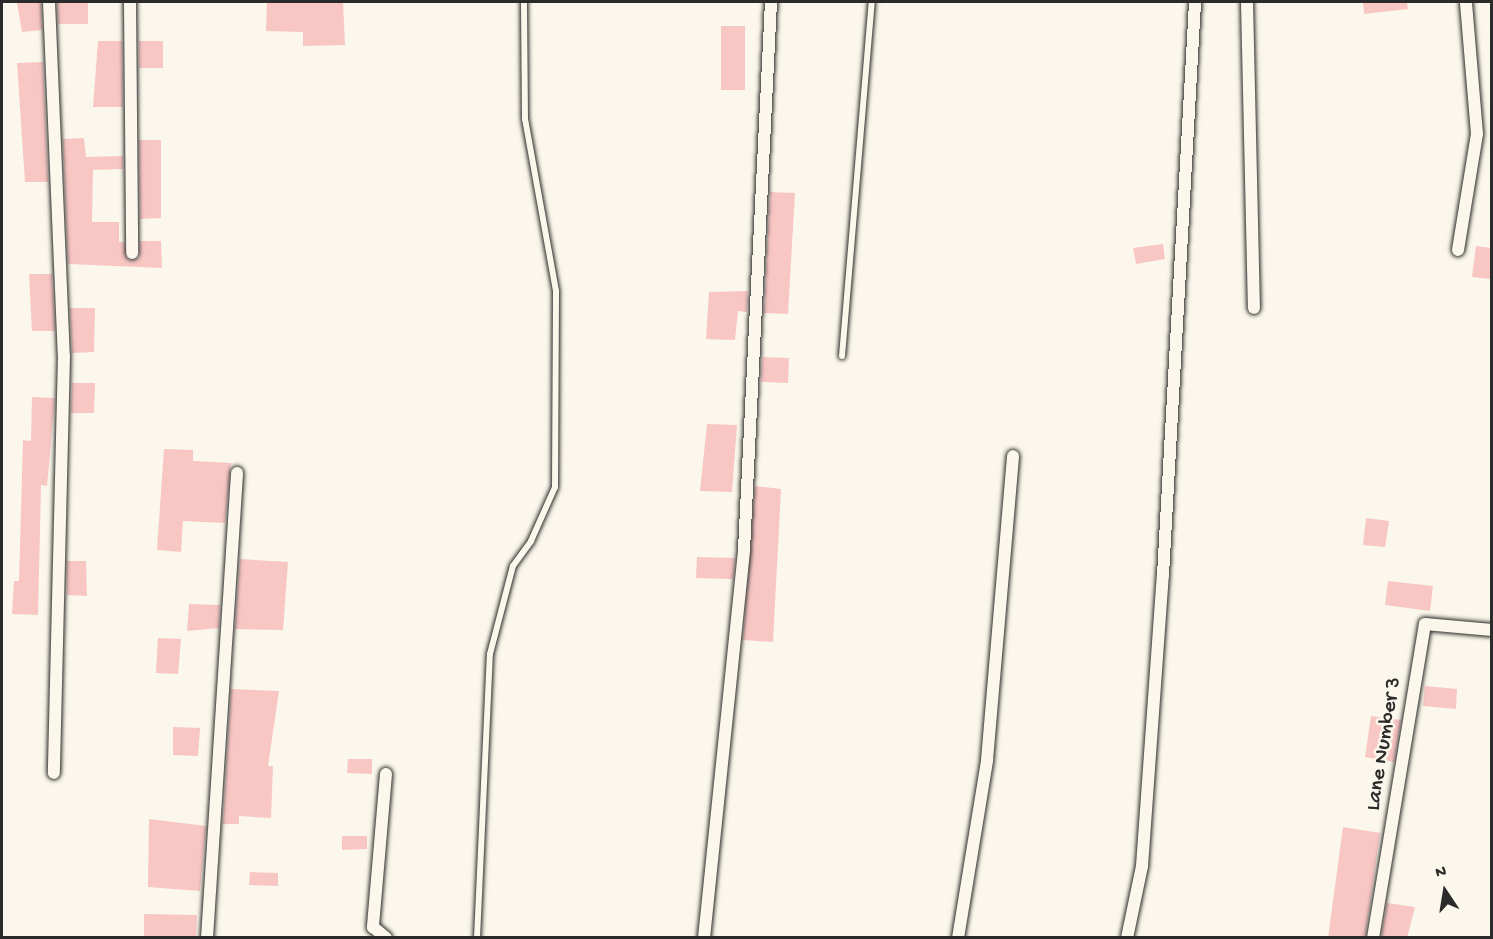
<!DOCTYPE html>
<style>
body{margin:0}
#map{position:relative;width:1493px;height:939px;overflow:hidden;background:#fbf7ec;font-family:"Gochi Hand",sans-serif}
div>[style]{position:absolute}
[style*='--x']{left:calc(var(--x)*1px);top:calc(var(--y)*1px);width:calc(var(--w)*1px);rotate:calc(var(--a)*1deg)}
.building>*{inset:0;background:#f8c7c4}
.roads{filter:drop-shadow(0 0 2px #2b2b2b) drop-shadow(0 0 2px #2b2b2b)}
.lane>*{height:6px;margin:-3px;padding:0 3px;transform-origin:3px;border-radius:3px;background:#fbf7ec}
.street>*{height:12px;margin:-6px;padding:0 6px;transform-origin:6px;border-radius:6px;background:#fbf7ec}
span{translate:-50% -50%;white-space:nowrap;text-align:center;line-height:1.15;-webkit-text-stroke:5px #fbf7ec;paint-order:stroke}
.street-label{font-size:22px;color:#2b2b2b}
.frame{position:absolute;inset:0;border:3px solid #2b2b2b;pointer-events:none}
.north{position:absolute;left:1415px;top:861px;width:60px;height:60px;-webkit-text-stroke:4px #fbf7ec;paint-order:stroke;rotate:348deg;font-size:16px;font-weight:700;line-height:24px;text-align:center;color:#2b2b2b}
.north::after{content:'';display:block;margin:auto;width:21px;height:27px;background:#2b2b2b;clip-path:polygon(50% 0,100% 100%,50% 72%,0 100%)}
</style>
<div id="map">
<div class="building">
<i style="clip-path:polygon(41px 2px,42px 30px,22px 32px,17px 3px)"></i>
<i style="clip-path:polygon(57px 2px,88px 2px,88px 24px,58px 24px)"></i>
<i style="clip-path:polygon(267px 2px,343px 2px,345px 45px,303px 46px,303px 32px,266px 31px)"></i>
<i style="clip-path:polygon(1363px 2px,1407px 2px,1408px 9px,1364px 14px)"></i>
<i style="clip-path:polygon(721px 26px,745px 26px,745px 90px,721px 90px)"></i>
<i style="clip-path:polygon(98px 41px,122px 41px,123px 107px,93px 107px)"></i>
<i style="clip-path:polygon(139px 41px,163px 41px,163px 68px,139px 68px)"></i>
<i style="clip-path:polygon(43px 62px,48px 182px,25px 182px,17px 63px)"></i>
<i style="clip-path:polygon(84px 138px,86px 157px,123px 156px,123px 169px,93px 170px,92px 222px,119px 222px,119px 242px,124px 242px,128px 260px,139px 258px,140px 241px,161px 241px,162px 268px,68px 264px,63px 139px)"></i>
<i style="clip-path:polygon(139px 140px,161px 140px,161px 218px,140px 219px)"></i>
<i style="clip-path:polygon(770px 192px,795px 193px,788px 314px,764px 313px)"></i>
<i style="clip-path:polygon(1163px 244px,1165px 259px,1136px 264px,1133px 248px)"></i>
<i style="clip-path:polygon(1476px 246px,1491px 248px,1491px 279px,1472px 277px)"></i>
<i style="clip-path:polygon(29px 274px,52px 274px,55px 331px,32px 331px)"></i>
<i style="clip-path:polygon(748px 291px,747px 312px,738px 311px,735px 340px,706px 339px,709px 292px)"></i>
<i style="clip-path:polygon(70px 308px,95px 308px,94px 352px,72px 353px)"></i>
<i style="clip-path:polygon(762px 357px,789px 358px,788px 383px,761px 382px)"></i>
<i style="clip-path:polygon(72px 383px,95px 383px,94px 413px,71px 413px)"></i>
<i style="clip-path:polygon(32px 397px,55px 398px,47px 486px,41px 485px,38px 615px,12px 614px,14px 581px,19px 581px,23px 440px,31px 441px)"></i>
<i style="clip-path:polygon(707px 424px,737px 425px,732px 492px,700px 491px)"></i>
<i style="clip-path:polygon(164px 449px,193px 450px,193px 461px,231px 463px,225px 523px,183px 521px,181px 552px,157px 550px)"></i>
<i style="clip-path:polygon(755px 486px,781px 489px,773px 642px,743px 640px)"></i>
<i style="clip-path:polygon(1366px 518px,1389px 521px,1385px 547px,1363px 545px)"></i>
<i style="clip-path:polygon(697px 557px,735px 558px,733px 579px,696px 578px)"></i>
<i style="clip-path:polygon(240px 559px,288px 562px,283px 630px,235px 629px)"></i>
<i style="clip-path:polygon(67px 561px,86px 561px,87px 596px,67px 595px)"></i>
<i style="clip-path:polygon(1388px 581px,1433px 586px,1430px 611px,1385px 605px)"></i>
<i style="clip-path:polygon(189px 604px,220px 605px,219px 628px,187px 631px)"></i>
<i style="clip-path:polygon(158px 638px,181px 639px,178px 674px,156px 673px)"></i>
<i style="clip-path:polygon(1425px 686px,1457px 689px,1456px 709px,1423px 706px)"></i>
<i style="clip-path:polygon(231px 689px,279px 691px,268px 766px,273px 766px,271px 818px,239px 816px,239px 824px,223px 824px)"></i>
<i style="clip-path:polygon(1371px 716px,1401px 720px,1394px 762px,1365px 757px)"></i>
<i style="clip-path:polygon(173px 727px,200px 728px,198px 756px,173px 755px)"></i>
<i style="clip-path:polygon(348px 759px,372px 759px,372px 774px,347px 773px)"></i>
<i style="clip-path:polygon(149px 819px,206px 826px,200px 891px,148px 887px)"></i>
<i style="clip-path:polygon(1343px 827px,1380px 833px,1365px 938px,1328px 938px)"></i>
<i style="clip-path:polygon(342px 836px,367px 836px,367px 849px,342px 850px)"></i>
<i style="clip-path:polygon(250px 872px,278px 873px,278px 886px,249px 885px)"></i>
<i style="clip-path:polygon(1387px 903px,1415px 907px,1407px 938px,1381px 938px)"></i>
<i style="clip-path:polygon(144px 914px,197px 915px,196px 938px,144px 938px)"></i>
</div>
<div class="roads">
<div class="lane">
<i style="--x:842;--y:356;--w:355;--a:-85.2"></i>
<i style="--x:477;--y:938;--w:284;--a:-87.4"></i>
<i style="--x:490;--y:654;--w:91;--a:-75.4"></i>
<i style="--x:513;--y:566;--w:31;--a:-54"></i>
<i style="--x:531;--y:541;--w:59;--a:-66"></i>
<i style="--x:555;--y:487;--w:196;--a:-89.7"></i>
<i style="--x:556;--y:291;--w:175;--a:-100.2"></i>
<i style="--x:525;--y:119;--w:117;--a:-90.5"></i>
</div>
<div class="street">
<i style="--x:49;--y:2;--w:354;--a:87.6"></i>
<i style="--x:64;--y:356;--w:417;--a:91.4"></i>
<i style="--x:130;--y:2;--w:251;--a:89.5"></i>
<i style="--x:1247;--y:2;--w:306;--a:88.7"></i>
<i style="--x:1458;--y:250;--w:118;--a:-80.7"></i>
<i style="--x:1477;--y:134;--w:132;--a:-94.8"></i>
<i style="--x:386;--y:774;--w:154;--a:94.9"></i>
<i style="--x:373;--y:927;--w:17;--a:40"></i>
<i style="--x:207;--y:938;--w:466;--a:-86.3"></i>
<i style="--x:704;--y:938;--w:390;--a:-84.1"></i>
<i style="--x:744;--y:550;--w:549;--a:-87.18"></i>
<i style="--x:958;--y:938;--w:180;--a:-80.7"></i>
<i style="--x:987;--y:760;--w:305;--a:-85.1"></i>
<i style="--x:1127;--y:938;--w:74;--a:-78.2"></i>
<i style="--x:1142;--y:866;--w:292;--a:-85.9"></i>
<i style="--x:1163;--y:575;--w:574;--a:-86.8"></i>
<i style="--x:1373;--y:938;--w:318;--a:-80.6"></i>
<i style="--x:1425;--y:624;--w:67;--a:5.1"></i>
</div>
</div>
<div class="street-label">
<span style="left:1385px;top:744px;rotate:-81deg">Lane Number 3</span>
</div>
<div class="frame"></div>
<div class="north">N</div>
</div>
